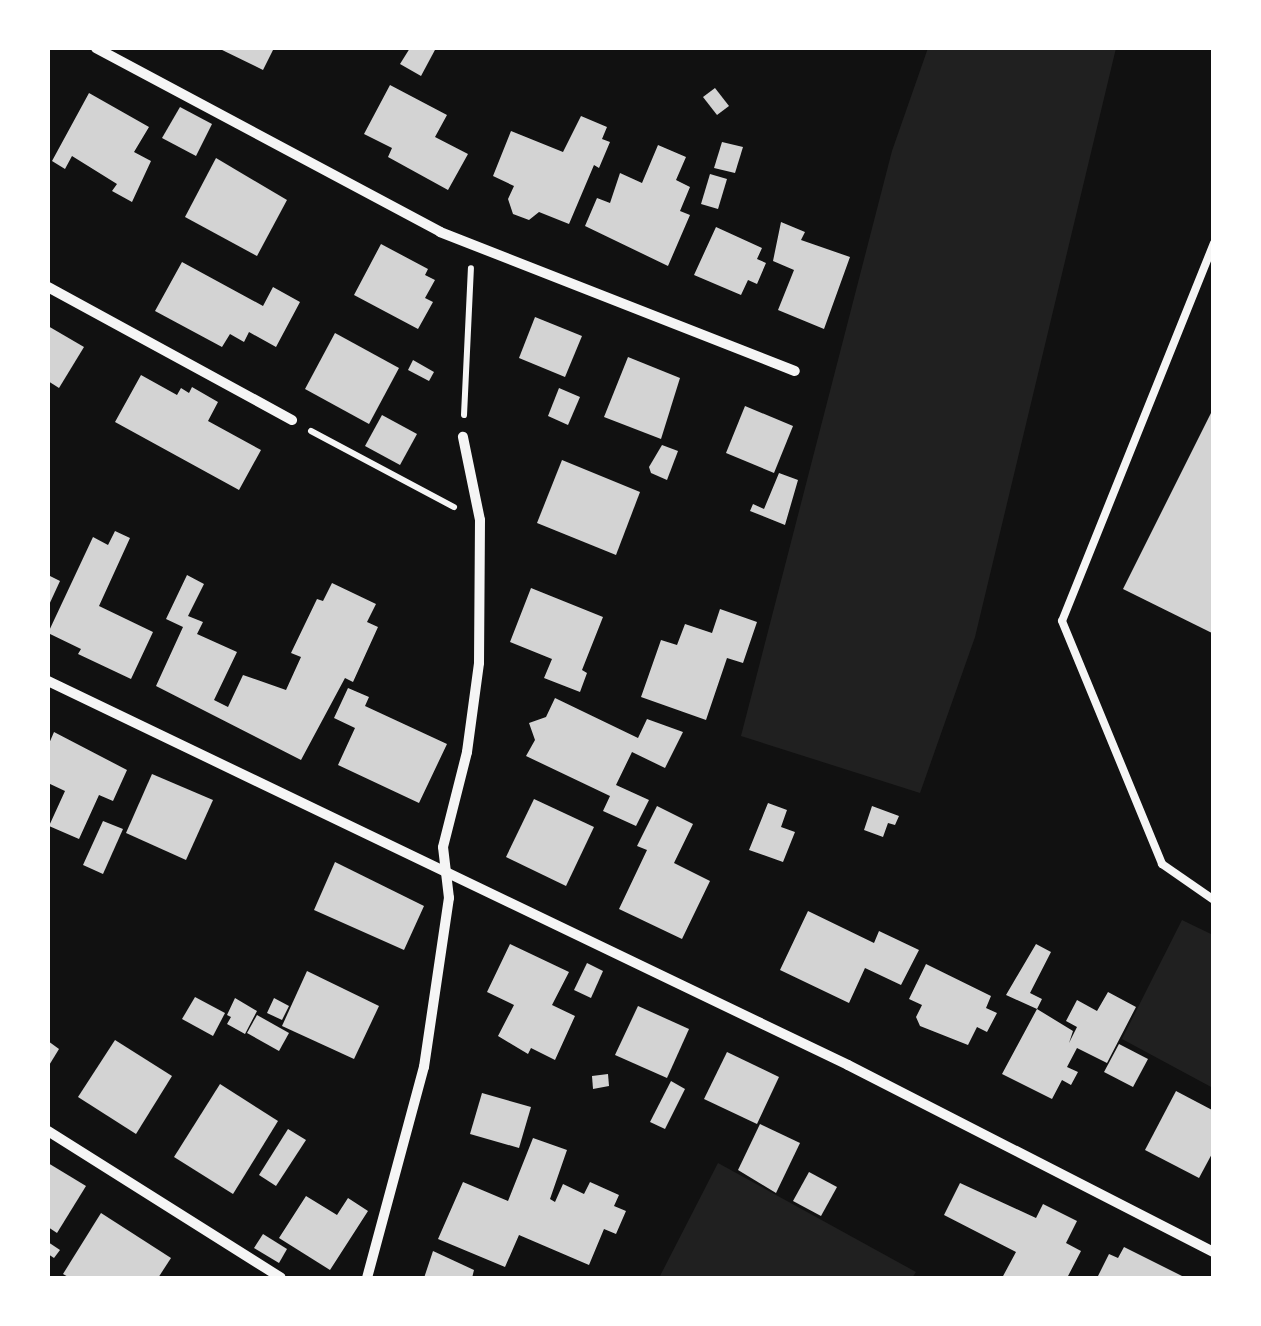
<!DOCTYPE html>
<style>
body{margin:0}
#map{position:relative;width:1261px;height:1326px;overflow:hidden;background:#111;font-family:Lato,sans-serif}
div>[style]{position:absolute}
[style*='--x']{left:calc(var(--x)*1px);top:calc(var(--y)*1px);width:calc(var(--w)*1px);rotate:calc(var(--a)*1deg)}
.green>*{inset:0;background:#202020}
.building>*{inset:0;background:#d3d3d3}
.path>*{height:6px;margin:-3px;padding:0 3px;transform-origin:3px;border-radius:3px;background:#f5f5f5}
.service>*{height:8px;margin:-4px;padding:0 4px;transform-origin:4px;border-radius:4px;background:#f5f5f5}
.minor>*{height:10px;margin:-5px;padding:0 5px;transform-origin:5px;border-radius:5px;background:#f5f5f5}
span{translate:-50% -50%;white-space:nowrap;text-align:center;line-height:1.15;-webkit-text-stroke:9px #fff;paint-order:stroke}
.frame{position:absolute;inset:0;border:50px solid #fff;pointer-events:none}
</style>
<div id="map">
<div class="green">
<i style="clip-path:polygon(928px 48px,1116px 48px,975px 637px,920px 793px,741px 736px,892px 151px)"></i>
<i style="clip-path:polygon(1182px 920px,1213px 935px,1213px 1088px,1122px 1039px)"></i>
<i style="clip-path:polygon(718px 1163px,916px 1272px,912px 1278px,659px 1278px)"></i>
</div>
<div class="building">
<i style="clip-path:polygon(218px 48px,274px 48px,263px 70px)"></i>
<i style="clip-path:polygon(410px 48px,436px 48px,421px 76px,400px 64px)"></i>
<i style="clip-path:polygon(390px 85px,447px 115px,435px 137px,468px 154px,448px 190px,388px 157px,392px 148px,364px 134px)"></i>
<i style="clip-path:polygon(715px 88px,729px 106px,717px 115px,703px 97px)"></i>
<i style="clip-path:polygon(89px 93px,149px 127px,134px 152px,151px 161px,132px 202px,112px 191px,117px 184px,72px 156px,65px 169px,52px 161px)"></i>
<i style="clip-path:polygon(180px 107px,212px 124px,196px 156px,162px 138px)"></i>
<i style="clip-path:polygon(581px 116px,607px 127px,602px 139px,610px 142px,599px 168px,594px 165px,569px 224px,539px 212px,529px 220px,513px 214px,508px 199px,514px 186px,493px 176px,511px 131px,563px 152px)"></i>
<i style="clip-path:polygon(722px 142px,743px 147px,735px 173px,714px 168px)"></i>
<i style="clip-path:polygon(658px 145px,686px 157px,676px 180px,690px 187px,680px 211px,690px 215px,668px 266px,585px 226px,597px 198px,610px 203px,620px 173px,642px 183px)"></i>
<i style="clip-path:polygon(216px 158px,287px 200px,257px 256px,185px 217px)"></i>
<i style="clip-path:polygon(710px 174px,727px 179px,718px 209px,701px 204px)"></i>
<i style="clip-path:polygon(781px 222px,805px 232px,801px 240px,850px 257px,824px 329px,778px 310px,794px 270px,773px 261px)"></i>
<i style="clip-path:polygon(716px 227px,762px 248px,757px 259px,766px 263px,757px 284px,748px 280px,741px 295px,694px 275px)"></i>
<i style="clip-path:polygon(381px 244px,428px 269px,425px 275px,435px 280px,425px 298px,433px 302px,418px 329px,354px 295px)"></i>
<i style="clip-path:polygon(182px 262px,263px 306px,273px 287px,300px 302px,276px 347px,249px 332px,244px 342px,230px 334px,222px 347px,155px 311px)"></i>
<i style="clip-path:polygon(535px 317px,582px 336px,565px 377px,519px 358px)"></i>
<i style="clip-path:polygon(48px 326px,84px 347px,59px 388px,48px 381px)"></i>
<i style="clip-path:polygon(335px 333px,399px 368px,369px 424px,305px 389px)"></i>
<i style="clip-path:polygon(628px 357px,680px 378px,661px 439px,604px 417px)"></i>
<i style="clip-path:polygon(413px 360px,434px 372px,429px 381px,408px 370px)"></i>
<i style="clip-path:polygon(141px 375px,177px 395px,181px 388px,189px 393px,192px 387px,218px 402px,208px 421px,261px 450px,239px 490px,115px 422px)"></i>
<i style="clip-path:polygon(559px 388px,580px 397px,568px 425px,548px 416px)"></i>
<i style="clip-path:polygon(745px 406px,793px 426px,774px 473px,726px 453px)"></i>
<i style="clip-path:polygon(1214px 407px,1214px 634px,1123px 589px)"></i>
<i style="clip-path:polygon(382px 415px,417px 434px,400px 465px,365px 446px)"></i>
<i style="clip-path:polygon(662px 445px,678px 451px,667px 480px,651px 473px,649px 467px)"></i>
<i style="clip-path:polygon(562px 460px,640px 492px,616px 555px,537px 523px)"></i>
<i style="clip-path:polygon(779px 473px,798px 480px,785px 525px,750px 511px,753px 504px,764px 509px)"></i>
<i style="clip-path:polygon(115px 531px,130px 538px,99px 606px,153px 632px,131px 679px,78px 654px,81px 649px,48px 633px,93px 537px,108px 545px)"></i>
<i style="clip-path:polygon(48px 575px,60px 581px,48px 607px)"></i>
<i style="clip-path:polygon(187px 575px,204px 584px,188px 616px,203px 622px,197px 634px,237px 652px,214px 700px,228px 707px,243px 675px,286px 690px,301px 657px,291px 653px,317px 599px,323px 601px,332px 583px,376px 604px,367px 622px,378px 627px,353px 682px,345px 678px,301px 760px,156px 686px,183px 627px,166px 619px)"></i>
<i style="clip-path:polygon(531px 588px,603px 617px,582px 670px,587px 673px,580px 692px,544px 678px,552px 659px,510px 642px)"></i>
<i style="clip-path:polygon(720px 609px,757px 622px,743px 663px,727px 658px,706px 720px,641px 697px,661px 640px,677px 645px,685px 624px,712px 633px)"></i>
<i style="clip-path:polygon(348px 688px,369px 697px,365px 706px,447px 744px,419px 803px,338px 765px,355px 728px,334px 718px)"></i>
<i style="clip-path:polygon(555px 698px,638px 738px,647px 719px,683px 732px,665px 768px,632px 752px,616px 785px,649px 800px,636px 826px,603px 811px,610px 796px,526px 756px,535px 740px,529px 723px,546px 717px)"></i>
<i style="clip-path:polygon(54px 732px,127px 770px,113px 801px,99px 795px,79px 839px,49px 826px,65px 791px,48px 783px,48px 746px)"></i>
<i style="clip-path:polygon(152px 774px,213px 800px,186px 860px,126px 833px)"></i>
<i style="clip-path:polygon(534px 799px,594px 827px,566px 886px,506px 857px)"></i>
<i style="clip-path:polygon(768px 803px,787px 810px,781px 827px,795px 832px,783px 862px,749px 850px)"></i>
<i style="clip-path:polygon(657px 806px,693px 824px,674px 863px,710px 881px,682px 939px,619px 909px,647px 850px,637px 846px)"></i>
<i style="clip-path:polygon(872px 806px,899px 816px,895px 825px,888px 823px,883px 837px,864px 830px)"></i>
<i style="clip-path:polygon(103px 821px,123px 829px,103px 874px,83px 865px)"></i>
<i style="clip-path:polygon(335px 862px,424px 906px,404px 950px,314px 910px)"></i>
<i style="clip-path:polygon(808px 911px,874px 943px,879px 931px,919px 950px,901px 985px,865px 968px,849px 1003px,780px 970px)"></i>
<i style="clip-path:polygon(510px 944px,569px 972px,552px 1005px,575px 1016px,555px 1060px,531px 1048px,528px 1054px,498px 1036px,514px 1005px,487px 992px)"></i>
<i style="clip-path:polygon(1036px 944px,1051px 952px,1030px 993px,1042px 999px,1037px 1009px,1006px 995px)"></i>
<i style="clip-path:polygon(587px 963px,603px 971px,591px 998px,574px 990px)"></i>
<i style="clip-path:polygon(926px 964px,991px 996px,986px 1008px,997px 1013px,987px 1032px,977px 1027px,968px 1045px,920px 1026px,916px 1017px,922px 1005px,909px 999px)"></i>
<i style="clip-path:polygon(307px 971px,379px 1006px,354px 1059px,282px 1026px)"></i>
<i style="clip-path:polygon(1108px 992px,1136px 1007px,1107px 1063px,1077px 1048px,1067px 1067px,1078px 1072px,1071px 1085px,1062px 1080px,1052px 1099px,1002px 1074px,1037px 1009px,1073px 1031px,1069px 1043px,1077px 1027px,1066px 1021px,1077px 1000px,1097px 1011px)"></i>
<i style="clip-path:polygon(195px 997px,225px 1013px,213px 1036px,182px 1019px)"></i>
<i style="clip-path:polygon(235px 998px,257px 1011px,245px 1034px,227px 1024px,231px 1017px,227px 1015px)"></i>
<i style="clip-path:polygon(274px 998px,289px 1006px,282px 1020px,267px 1013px)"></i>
<i style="clip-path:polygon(638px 1006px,689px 1029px,667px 1078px,615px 1055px)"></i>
<i style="clip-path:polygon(257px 1015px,289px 1033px,279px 1051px,247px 1033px)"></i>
<i style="clip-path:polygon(115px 1040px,172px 1076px,136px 1134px,78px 1097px)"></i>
<i style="clip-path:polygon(48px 1041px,59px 1049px,48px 1067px)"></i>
<i style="clip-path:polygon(1119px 1044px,1148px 1059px,1133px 1087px,1104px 1072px)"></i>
<i style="clip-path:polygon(727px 1052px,779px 1077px,757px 1124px,704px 1099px)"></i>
<i style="clip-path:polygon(608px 1074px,609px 1086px,593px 1089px,592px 1076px)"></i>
<i style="clip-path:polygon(671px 1081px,685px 1089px,665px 1129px,650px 1122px)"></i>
<i style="clip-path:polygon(220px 1084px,278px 1121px,233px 1194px,174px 1157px)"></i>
<i style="clip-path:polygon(1176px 1091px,1214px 1111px,1214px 1150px,1199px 1178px,1145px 1150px)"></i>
<i style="clip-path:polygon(482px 1093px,531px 1107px,519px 1148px,470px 1134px)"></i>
<i style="clip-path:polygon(760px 1124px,800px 1143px,776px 1193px,738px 1170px)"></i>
<i style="clip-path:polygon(288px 1129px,306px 1140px,276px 1186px,259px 1175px)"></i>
<i style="clip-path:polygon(533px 1138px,567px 1150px,550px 1199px,555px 1202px,563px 1184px,584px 1194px,590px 1182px,619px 1195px,614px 1206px,626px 1211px,616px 1234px,604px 1229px,589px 1265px,519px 1235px,505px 1267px,438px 1239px,463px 1182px,508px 1201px)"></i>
<i style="clip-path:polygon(48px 1163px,86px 1186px,57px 1233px,48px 1227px)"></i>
<i style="clip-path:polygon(809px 1172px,837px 1187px,821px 1216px,793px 1201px)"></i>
<i style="clip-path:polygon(960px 1183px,1036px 1218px,1043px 1204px,1077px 1221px,1066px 1243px,1081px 1251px,1067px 1278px,1002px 1278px,1016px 1252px,944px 1215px)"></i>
<i style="clip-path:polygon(306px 1196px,337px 1215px,348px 1198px,368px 1211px,330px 1270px,279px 1238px)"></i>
<i style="clip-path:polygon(101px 1213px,171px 1258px,158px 1278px,70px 1278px,63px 1274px)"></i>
<i style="clip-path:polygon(263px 1234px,287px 1249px,279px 1263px,254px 1248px)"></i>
<i style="clip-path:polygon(48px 1242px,60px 1250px,54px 1258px,48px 1254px)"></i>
<i style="clip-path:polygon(1124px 1247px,1186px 1278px,1097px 1278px,1109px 1254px,1118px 1258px)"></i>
<i style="clip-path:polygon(433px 1251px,474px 1270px,472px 1278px,424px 1278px)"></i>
</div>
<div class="path">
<i style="--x:464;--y:415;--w:147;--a:-87.3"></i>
<i style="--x:311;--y:431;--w:162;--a:28"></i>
</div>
<div class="service">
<i style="--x:1214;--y:243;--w:407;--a:111.9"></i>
<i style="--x:1062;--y:621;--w:263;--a:67.6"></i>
<i style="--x:1162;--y:864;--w:63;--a:34.7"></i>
</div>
<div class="minor">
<i style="--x:96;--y:48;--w:390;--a:28.1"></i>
<i style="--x:440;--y:232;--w:381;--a:21.4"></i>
<i style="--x:48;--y:287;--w:278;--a:28.6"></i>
<i style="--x:48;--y:681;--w:887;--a:25.64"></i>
<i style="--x:848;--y:1065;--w:411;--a:27.1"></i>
<i style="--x:48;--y:1131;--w:275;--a:32.2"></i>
<i style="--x:367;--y:1278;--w:219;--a:-74.9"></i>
<i style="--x:424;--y:1067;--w:171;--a:-81.6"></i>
<i style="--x:449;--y:898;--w:51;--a:-96.7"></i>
<i style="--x:443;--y:847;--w:98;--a:-75.8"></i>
<i style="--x:467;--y:752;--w:90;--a:-82.3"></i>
<i style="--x:479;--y:663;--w:143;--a:-89.6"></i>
<i style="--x:480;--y:520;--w:85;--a:-101.6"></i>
</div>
<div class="frame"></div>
</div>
